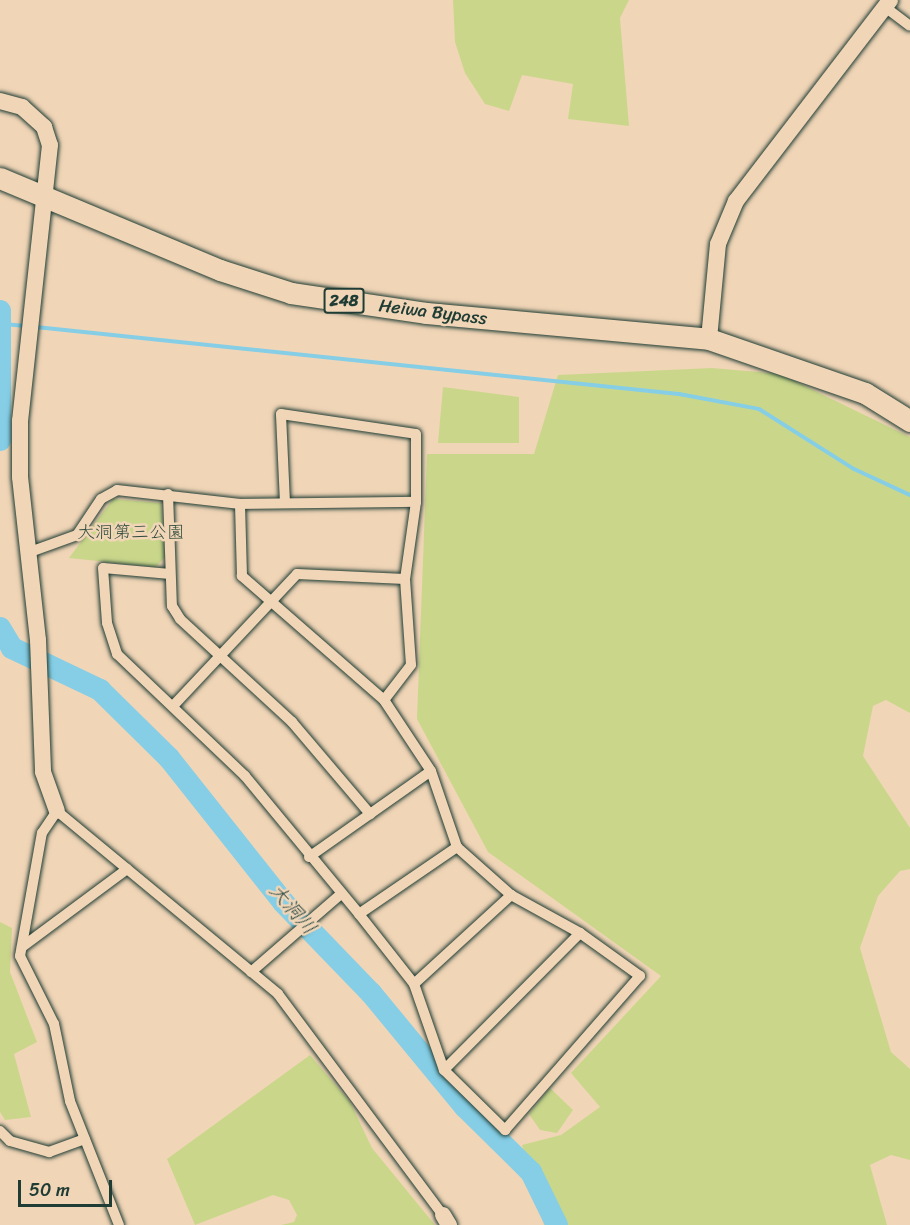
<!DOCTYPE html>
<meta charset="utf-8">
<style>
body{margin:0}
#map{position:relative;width:910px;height:1225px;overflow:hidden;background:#f1d5b7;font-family:Sriracha,"Klee One",sans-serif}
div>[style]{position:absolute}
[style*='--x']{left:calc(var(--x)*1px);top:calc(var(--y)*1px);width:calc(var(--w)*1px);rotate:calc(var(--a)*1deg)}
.green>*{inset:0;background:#cad78b}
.stream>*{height:4px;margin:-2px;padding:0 2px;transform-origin:2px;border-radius:2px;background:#85cee6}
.river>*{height:22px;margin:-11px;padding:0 11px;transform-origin:11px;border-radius:11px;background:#85cee6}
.roads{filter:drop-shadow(0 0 2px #1f3d34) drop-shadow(0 0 2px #1f3d34)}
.street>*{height:10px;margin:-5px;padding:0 5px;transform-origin:5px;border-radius:5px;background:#f1d5b7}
.secondary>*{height:16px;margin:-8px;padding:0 8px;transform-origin:8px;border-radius:8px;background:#f1d5b7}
.highway>*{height:21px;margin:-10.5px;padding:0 10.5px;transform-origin:10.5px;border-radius:10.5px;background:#f1d5b7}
span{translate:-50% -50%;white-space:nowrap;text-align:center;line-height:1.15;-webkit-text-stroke:5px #f1d5b7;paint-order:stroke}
.shield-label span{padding:2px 4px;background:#f1d5b7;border:2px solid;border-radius:4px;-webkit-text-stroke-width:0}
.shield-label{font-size:16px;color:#1f3d34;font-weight:700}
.street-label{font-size:18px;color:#1f3d34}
.park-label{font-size:18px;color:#304c3d}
.water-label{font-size:20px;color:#294c46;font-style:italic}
.scale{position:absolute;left:18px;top:1180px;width:94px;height:27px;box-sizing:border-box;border:3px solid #1f3d34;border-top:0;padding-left:8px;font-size:18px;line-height:21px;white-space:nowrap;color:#1f3d34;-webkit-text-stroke:4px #f1d5b7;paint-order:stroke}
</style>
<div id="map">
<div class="green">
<i style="clip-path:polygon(453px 0,629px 0,620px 18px,629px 126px,568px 119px,573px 84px,522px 75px,509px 111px,485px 104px,465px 73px,455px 42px)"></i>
<i style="clip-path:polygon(712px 368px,780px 374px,910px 437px,910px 713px,886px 700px,873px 706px,863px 756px,910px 828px,910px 869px,900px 871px,878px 896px,860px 948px,891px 1052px,910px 1069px,910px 1160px,891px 1155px,870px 1165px,887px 1225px,544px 1225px,522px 1145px,561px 1135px,600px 1107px,571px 1073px,661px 976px,488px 852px,417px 719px,427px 454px,534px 454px,558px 375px)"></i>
<i style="clip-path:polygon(443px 387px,519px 397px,519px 443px,438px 443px)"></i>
<i style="clip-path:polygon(113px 499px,161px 503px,165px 557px,156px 567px,69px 558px)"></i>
<i style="clip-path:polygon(0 922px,12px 928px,10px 972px,37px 1042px,14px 1054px,31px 1117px,5px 1120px,0 1112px)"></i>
<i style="clip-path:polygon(310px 1055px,350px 1102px,372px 1148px,435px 1225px,281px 1225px,294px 1222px,297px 1215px,289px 1200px,273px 1195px,195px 1225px,167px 1159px)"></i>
<i style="clip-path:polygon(550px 1088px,573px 1110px,557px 1133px,540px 1130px,529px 1114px)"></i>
</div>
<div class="stream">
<i style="--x:3;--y:324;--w:23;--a:5"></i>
<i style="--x:36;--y:327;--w:646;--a:5.95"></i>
<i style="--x:679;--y:394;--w:81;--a:10.6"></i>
<i style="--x:759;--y:409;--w:112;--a:32.3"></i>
<i style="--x:854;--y:469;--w:62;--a:24.9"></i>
</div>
<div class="river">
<i style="--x:0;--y:311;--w:129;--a:90"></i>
<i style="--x:0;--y:628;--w:23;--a:59"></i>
<i style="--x:12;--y:648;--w:98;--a:25.5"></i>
<i style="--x:100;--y:690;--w:97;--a:44.6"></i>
<i style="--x:169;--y:758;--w:184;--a:51.6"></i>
<i style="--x:283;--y:902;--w:127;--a:46"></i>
<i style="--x:371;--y:993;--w:148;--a:50.5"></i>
<i style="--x:465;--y:1107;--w:93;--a:44.6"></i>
<i style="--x:531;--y:1172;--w:59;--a:63.9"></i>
</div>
<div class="roads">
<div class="street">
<i style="--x:885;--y:7;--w:31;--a:37"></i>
<i style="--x:168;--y:494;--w:112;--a:88"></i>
<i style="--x:172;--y:606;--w:15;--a:58"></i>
<i style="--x:180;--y:619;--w:152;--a:42.6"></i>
<i style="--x:292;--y:722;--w:121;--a:49.7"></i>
<i style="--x:285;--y:503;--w:89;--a:-92.6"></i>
<i style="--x:281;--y:414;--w:136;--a:8.4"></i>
<i style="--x:416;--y:434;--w:68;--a:90"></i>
<i style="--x:416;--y:502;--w:78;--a:98.1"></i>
<i style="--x:405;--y:579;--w:86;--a:86"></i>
<i style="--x:411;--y:665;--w:44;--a:127.6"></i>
<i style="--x:30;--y:552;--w:50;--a:-19.9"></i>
<i style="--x:77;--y:535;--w:43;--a:-56.3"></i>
<i style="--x:101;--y:499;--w:18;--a:-29"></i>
<i style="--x:117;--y:490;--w:124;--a:6.5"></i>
<i style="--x:240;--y:504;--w:176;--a:-0.7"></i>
<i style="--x:170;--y:574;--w:67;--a:-174.9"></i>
<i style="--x:103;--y:568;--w:55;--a:85.8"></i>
<i style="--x:107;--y:623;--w:33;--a:72"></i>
<i style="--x:117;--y:654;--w:177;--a:43.6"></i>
<i style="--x:245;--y:776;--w:179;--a:50.4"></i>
<i style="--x:359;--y:914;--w:89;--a:51.8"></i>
<i style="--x:414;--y:984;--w:91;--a:70.8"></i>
<i style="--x:444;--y:1070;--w:86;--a:44.5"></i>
<i style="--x:505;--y:1130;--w:205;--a:-48.8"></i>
<i style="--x:640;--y:976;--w:74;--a:-144.4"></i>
<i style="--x:580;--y:933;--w:79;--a:-151.2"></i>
<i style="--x:511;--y:895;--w:72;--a:-138.4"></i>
<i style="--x:457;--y:847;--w:80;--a:-108.9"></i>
<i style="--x:431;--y:771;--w:85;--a:-123.5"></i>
<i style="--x:384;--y:700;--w:189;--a:-138.9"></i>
<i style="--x:242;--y:576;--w:72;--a:-91.6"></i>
<i style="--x:173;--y:706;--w:181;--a:-46.8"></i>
<i style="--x:297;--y:574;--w:108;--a:2.7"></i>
<i style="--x:309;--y:857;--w:149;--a:-35.2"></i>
<i style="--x:359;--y:914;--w:119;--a:-34.4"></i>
<i style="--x:22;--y:947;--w:131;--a:-36.6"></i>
<i style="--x:251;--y:972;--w:119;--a:-40.9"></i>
<i style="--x:414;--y:984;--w:132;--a:-42.5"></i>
<i style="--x:444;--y:1070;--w:193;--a:-45.2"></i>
<i style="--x:0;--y:1131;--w:14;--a:45"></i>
<i style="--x:10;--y:1141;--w:41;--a:15.8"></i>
<i style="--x:49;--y:1152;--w:38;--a:-20"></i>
<i style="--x:119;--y:1225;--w:133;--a:-111.6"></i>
<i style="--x:70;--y:1101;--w:79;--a:-101.7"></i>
<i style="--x:54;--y:1024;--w:76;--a:-116.6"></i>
<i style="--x:20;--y:956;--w:125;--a:-79.9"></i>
<i style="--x:42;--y:833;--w:27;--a:-56"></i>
<i style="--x:57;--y:811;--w:287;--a:39.6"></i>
<i style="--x:278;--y:994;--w:276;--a:53.3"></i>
</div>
<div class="secondary">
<i style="--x:0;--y:101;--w:23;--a:15"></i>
<i style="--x:22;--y:107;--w:30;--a:42"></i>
<i style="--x:44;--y:127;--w:19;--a:72"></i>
<i style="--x:50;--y:145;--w:278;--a:96.2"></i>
<i style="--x:20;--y:421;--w:56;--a:90"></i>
<i style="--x:20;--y:477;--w:164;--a:83.7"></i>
<i style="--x:38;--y:640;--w:132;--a:87.8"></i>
<i style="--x:43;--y:772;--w:41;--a:70.3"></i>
<i style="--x:709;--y:339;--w:95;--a:-84.6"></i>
<i style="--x:718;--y:244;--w:47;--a:-67.3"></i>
<i style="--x:736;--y:201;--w:253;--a:-52.5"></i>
<i style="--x:443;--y:1215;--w:12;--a:59"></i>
</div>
<div class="highway">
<i style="--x:0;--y:178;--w:238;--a:22.7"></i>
<i style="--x:220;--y:270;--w:75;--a:17.9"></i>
<i style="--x:291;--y:293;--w:136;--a:8.4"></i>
<i style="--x:426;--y:313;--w:284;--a:5.2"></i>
<i style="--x:709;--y:339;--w:165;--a:19.1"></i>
<i style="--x:865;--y:393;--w:53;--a:31.9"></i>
</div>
</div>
<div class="shield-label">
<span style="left:344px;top:301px">248</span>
</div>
<div class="street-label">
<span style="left:433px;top:312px;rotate:7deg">Heiwa Bypass</span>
</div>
<div class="park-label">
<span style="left:131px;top:532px">大洞第三公園</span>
</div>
<div class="water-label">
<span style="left:293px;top:909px;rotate:49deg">大洞川</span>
</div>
<div class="scale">50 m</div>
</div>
